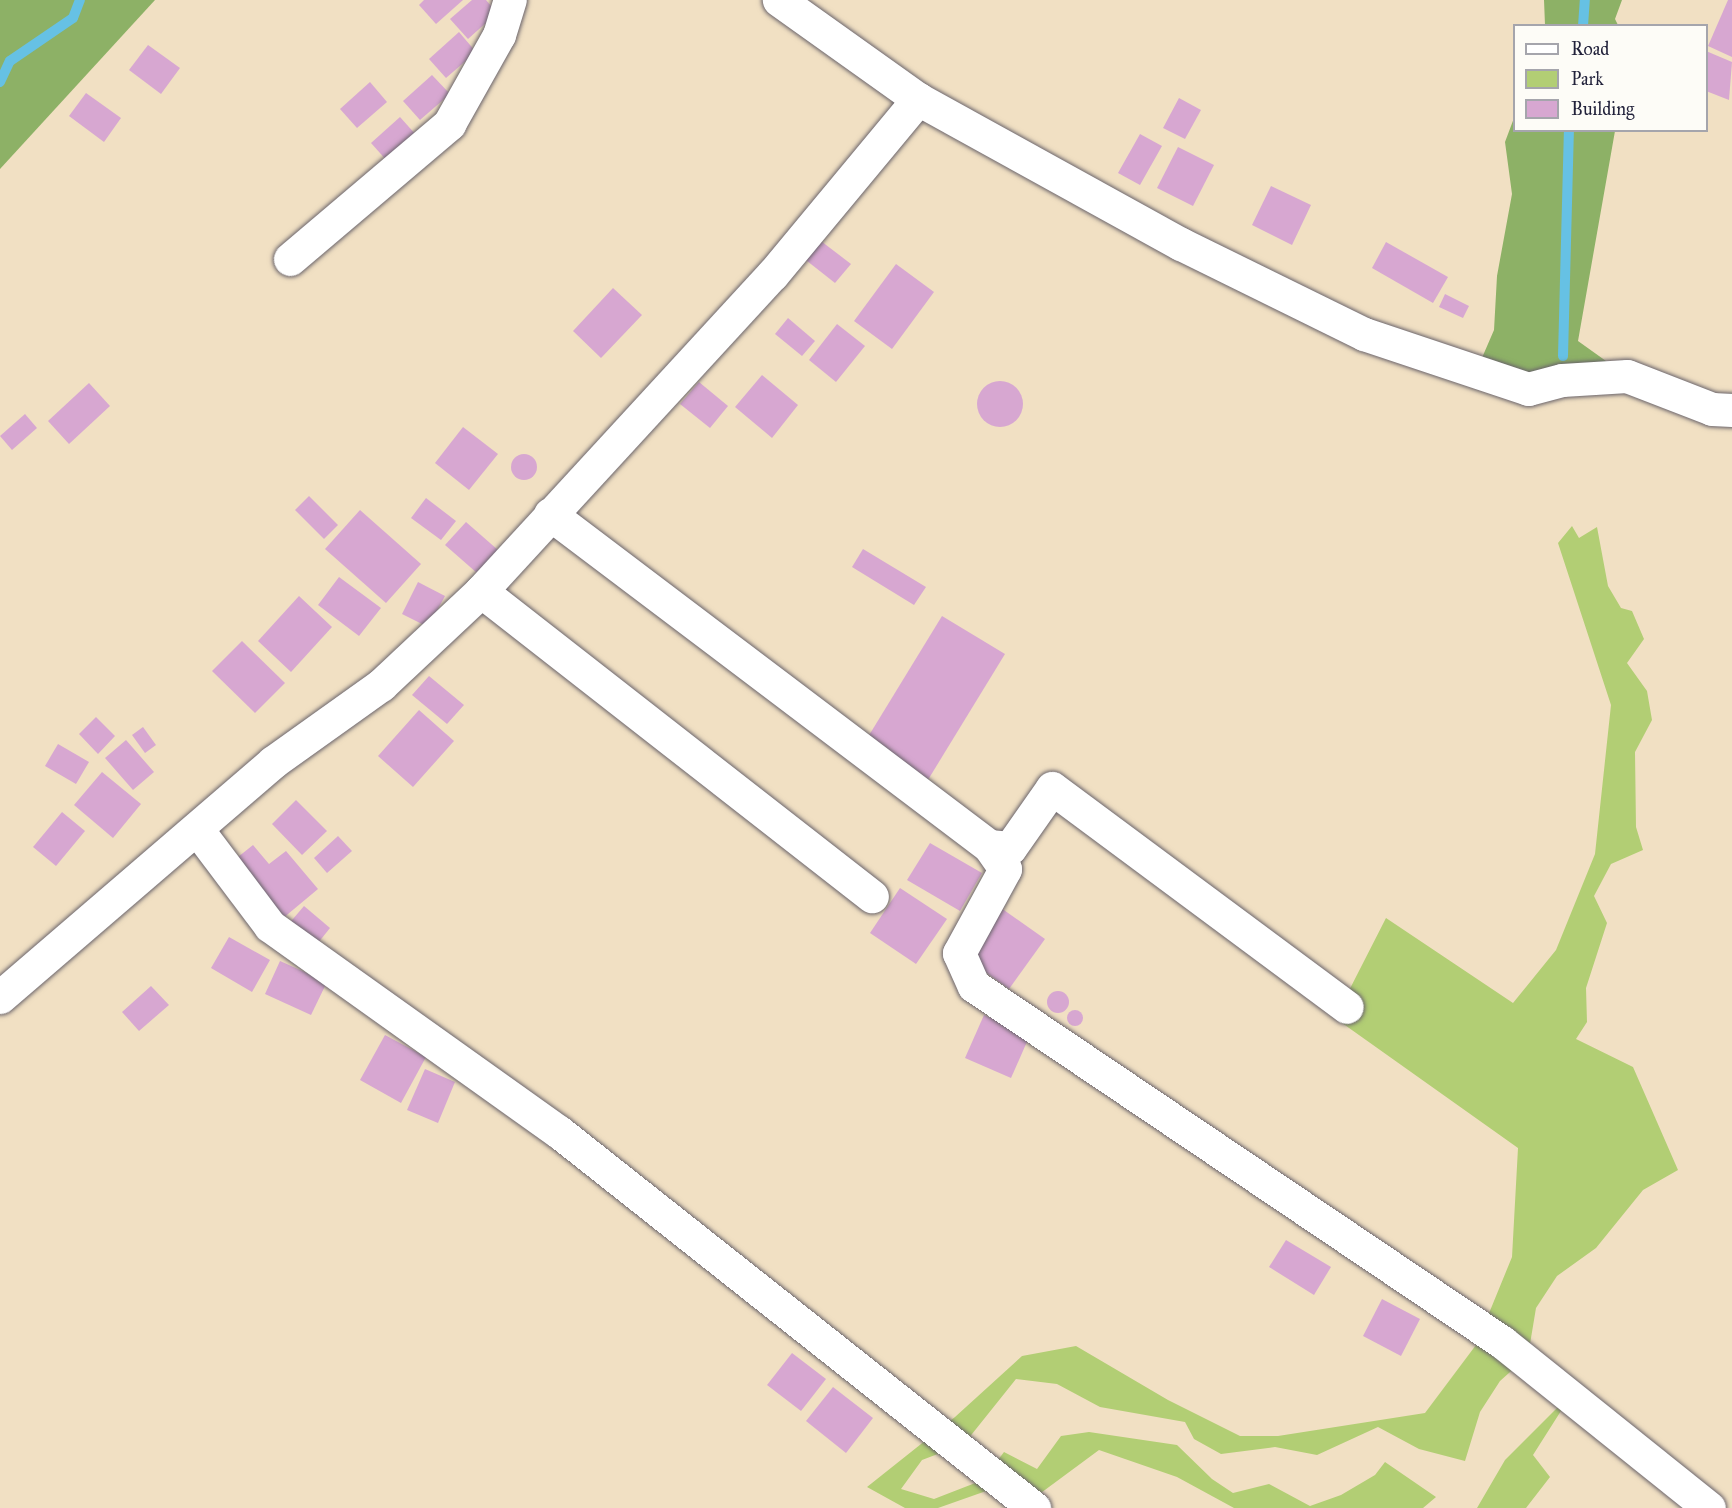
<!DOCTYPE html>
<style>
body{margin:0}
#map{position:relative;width:1732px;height:1508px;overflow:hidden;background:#f1e0c3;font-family:"IM FELL Great Primer",serif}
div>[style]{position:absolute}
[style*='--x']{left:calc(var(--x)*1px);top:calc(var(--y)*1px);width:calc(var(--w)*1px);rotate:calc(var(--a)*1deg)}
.green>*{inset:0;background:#b2ce74}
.forest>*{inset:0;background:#8db166}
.stream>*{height:10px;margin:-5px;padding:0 5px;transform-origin:5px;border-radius:5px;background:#66c1e4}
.building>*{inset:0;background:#d7a7d1}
.round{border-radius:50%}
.roads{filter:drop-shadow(0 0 2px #6a646b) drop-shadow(0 0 2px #6a646b)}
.minor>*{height:33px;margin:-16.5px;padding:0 16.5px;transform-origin:16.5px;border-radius:16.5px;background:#fff}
span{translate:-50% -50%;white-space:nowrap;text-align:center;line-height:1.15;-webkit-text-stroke:4.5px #fdfcf7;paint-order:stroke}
.legend{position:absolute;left:1513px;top:24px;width:195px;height:108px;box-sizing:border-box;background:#fdfcf7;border:2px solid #a5a5ac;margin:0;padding:8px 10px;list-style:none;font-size:18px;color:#22223b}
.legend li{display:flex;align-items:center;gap:12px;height:30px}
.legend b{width:30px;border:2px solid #a5a5ac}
</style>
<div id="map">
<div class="green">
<i style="clip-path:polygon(1572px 526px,1579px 538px,1597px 527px,1608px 586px,1621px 608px,1632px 611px,1644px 639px,1627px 663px,1647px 691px,1652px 720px,1635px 752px,1636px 827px,1643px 850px,1611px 864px,1594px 896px,1607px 923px,1586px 988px,1587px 1022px,1576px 1039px,1633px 1067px,1678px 1170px,1643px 1190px,1596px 1248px,1557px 1276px,1536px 1308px,1528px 1356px,1500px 1381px,1480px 1412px,1465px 1461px,1419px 1449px,1378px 1427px,1317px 1455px,1275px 1447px,1221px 1454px,1194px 1439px,1185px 1422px,1100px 1407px,1057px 1384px,1016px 1379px,964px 1444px,922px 1460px,901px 1489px,934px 1499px,983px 1480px,1004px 1452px,1037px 1469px,1061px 1436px,1089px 1432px,1177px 1445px,1212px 1479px,1233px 1493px,1269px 1484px,1310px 1506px,1341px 1495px,1375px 1475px,1385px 1462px,1436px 1497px,1423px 1508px,1234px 1508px,1177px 1477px,1099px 1450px,1030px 1501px,989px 1490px,938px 1508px,905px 1508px,867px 1487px,955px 1417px,1022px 1356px,1076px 1346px,1168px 1400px,1240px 1436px,1278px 1436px,1425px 1413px,1476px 1345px,1512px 1257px,1518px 1148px,1335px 1018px,1386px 918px,1513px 1003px,1556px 950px,1595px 854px,1611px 705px,1558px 543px)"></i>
<i style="clip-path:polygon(1573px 1392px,1533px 1455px,1550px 1477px,1526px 1508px,1477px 1508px,1505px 1460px)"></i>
</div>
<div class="forest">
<i style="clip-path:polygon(0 0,155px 0,0 169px)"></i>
<i style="clip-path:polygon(1544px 0,1622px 0,1615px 19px,1618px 25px,1545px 25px)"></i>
<i style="clip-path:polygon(1514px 118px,1514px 130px,1615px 131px,1578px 341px,1627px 376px,1475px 374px,1494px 330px,1497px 276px,1512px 194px,1505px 142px)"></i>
</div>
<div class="stream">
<i style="--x:1583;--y:26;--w:26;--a:-86"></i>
<i style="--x:0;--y:82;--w:23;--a:-65"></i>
<i style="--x:10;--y:61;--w:76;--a:-34.3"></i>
<i style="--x:73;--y:18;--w:19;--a:-69"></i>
<i style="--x:1563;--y:356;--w:226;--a:-88.5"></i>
</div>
<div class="building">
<i style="clip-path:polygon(424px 0,463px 0,436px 24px,419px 5px)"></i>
<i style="clip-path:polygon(472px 0,486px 0,497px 13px,468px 39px,450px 19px)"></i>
<i style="clip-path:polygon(1728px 0,1732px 0,1732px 57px,1708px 46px)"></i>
<i style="clip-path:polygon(459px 32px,476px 52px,446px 78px,429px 59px)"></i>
<i style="clip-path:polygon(148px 45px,180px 68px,161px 94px,129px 70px)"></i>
<i style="clip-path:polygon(1706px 51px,1732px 62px,1729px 100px,1706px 91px)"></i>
<i style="clip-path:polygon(432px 75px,450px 94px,420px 120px,403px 101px)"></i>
<i style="clip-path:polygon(370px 82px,387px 102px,357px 128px,340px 109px)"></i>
<i style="clip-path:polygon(86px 93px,121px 118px,104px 142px,69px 116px)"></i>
<i style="clip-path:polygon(1179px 98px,1201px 110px,1185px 139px,1163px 128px)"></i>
<i style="clip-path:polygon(400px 117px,417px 136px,388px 162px,371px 143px)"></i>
<i style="clip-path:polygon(1140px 134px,1162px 146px,1140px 185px,1118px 173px)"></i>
<i style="clip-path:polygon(1178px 147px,1214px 165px,1193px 206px,1157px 188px)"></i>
<i style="clip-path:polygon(1271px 186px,1311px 205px,1292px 245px,1252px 225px)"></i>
<i style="clip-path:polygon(817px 238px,851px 264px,835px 283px,802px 257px)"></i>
<i style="clip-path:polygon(1386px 242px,1448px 277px,1433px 303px,1372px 268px)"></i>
<i style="clip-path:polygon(896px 264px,934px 292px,892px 349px,854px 321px)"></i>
<i style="clip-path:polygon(613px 288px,642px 315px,601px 358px,573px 331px)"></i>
<i style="clip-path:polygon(1445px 294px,1469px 306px,1463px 318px,1439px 307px)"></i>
<i style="clip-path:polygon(788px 318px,815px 341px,802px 356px,775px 334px)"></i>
<i style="clip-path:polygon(837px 324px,865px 346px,836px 382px,809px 360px)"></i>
<i style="clip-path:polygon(762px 375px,798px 405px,772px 438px,735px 407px)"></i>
<i class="round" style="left:977px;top:381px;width:46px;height:46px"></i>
<i style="clip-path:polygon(699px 382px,728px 406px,710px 428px,680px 404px)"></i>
<i style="clip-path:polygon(89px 383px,110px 406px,69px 444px,48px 421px)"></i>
<i style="clip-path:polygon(25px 414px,37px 428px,12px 450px,0 436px)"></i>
<i style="clip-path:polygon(463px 427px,498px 454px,469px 490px,435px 463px)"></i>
<i class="round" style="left:511px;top:454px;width:26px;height:26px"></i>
<i style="clip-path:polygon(309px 496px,338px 525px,324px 539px,295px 510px)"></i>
<i style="clip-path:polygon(426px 498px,456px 521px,441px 540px,411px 518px)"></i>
<i style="clip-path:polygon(360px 510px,421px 564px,386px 603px,325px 549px)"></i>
<i style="clip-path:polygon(466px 522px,498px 550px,477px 573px,445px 545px)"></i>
<i style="clip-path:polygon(863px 549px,926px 587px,914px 605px,852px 567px)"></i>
<i style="clip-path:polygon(339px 577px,381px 608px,359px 636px,318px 605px)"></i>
<i style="clip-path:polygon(418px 582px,445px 596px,428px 627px,402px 614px)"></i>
<i style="clip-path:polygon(299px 596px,332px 627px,291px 672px,258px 641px)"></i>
<i style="clip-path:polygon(942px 616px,1005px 654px,923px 788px,860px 750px)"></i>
<i style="clip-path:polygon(242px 641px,285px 683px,255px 713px,212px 671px)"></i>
<i style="clip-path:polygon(429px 676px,464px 705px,447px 724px,412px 695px)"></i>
<i style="clip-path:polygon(419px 710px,454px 741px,413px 787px,378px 756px)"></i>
<i style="clip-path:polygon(96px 717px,115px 736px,98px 754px,79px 734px)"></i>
<i style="clip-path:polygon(143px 727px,156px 745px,145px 753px,132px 735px)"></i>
<i style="clip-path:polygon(126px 740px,154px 772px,133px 790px,105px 758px)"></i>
<i style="clip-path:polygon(58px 744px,89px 762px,76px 784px,45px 766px)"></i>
<i style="clip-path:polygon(102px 772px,141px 804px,113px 838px,74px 805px)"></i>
<i style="clip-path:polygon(296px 800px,327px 831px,302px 855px,272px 824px)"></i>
<i style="clip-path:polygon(62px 812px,85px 831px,56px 866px,33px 847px)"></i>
<i style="clip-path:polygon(338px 836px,352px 851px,327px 873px,314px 858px)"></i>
<i style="clip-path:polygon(930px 843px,982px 873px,960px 911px,907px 880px)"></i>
<i style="clip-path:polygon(253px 845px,269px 864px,286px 851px,318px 889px,282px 919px,233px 861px)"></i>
<i style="clip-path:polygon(900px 888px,947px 919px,916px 964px,870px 933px)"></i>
<i style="clip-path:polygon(994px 903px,1045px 939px,1009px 989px,959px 953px)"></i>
<i style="clip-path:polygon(304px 906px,330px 928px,314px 948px,287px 926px)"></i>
<i style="clip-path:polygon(229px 937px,270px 960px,252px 992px,211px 968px)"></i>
<i style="clip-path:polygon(280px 961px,327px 982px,311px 1015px,265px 994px)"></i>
<i style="clip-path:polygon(151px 986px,169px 1005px,139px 1031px,122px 1012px)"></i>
<i class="round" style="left:1047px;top:991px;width:22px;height:22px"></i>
<i class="round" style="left:1067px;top:1010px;width:16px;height:16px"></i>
<i style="clip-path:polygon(984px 1015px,1030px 1035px,1011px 1078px,965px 1058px)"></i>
<i style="clip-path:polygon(385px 1035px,426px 1057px,401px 1103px,360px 1080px)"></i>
<i style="clip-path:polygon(425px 1069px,455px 1082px,438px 1123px,407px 1110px)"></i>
<i style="clip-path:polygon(1286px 1240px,1331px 1267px,1314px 1295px,1269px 1267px)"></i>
<i style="clip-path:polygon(1382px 1299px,1420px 1319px,1401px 1356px,1363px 1336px)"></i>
<i style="clip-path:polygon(792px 1353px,826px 1379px,801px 1411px,767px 1385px)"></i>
<i style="clip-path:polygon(833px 1387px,873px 1418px,846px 1453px,806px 1421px)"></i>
</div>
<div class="roads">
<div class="minor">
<i style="--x:918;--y:99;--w:300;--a:28.9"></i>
<i style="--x:1181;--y:244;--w:204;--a:26.2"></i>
<i style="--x:1364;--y:334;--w:173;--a:18.5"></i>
<i style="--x:1528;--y:389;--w:35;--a:-15"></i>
<i style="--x:1562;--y:380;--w:65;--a:-3.5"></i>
<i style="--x:1627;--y:376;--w:91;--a:21.2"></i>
<i style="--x:1712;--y:409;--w:20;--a:3"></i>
<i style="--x:290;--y:259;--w:209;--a:-40.3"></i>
<i style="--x:449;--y:124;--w:102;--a:-60.7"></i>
<i style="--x:499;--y:35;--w:37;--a:-73"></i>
<i style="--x:550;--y:514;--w:550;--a:37.1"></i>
<i style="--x:989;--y:846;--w:21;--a:5"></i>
<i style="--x:1010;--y:848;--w:73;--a:-55"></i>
<i style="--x:1052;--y:788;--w:367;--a:36.6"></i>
<i style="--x:481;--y:591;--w:496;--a:38"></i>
<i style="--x:197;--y:829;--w:121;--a:53"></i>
<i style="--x:270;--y:926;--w:355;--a:35.5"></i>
<i style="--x:559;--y:1132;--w:606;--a:38.36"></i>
<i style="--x:989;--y:846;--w:28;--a:55"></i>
<i style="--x:1005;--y:869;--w:96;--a:118.7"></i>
<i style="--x:959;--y:953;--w:36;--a:66"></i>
<i style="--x:974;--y:986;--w:637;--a:33.99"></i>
<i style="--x:1502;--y:1342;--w:265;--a:38.7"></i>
<i style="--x:0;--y:997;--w:360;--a:-40.7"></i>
<i style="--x:273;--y:762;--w:133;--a:-35.5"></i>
<i style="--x:381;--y:685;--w:137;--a:-43.2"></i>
<i style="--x:481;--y:591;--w:430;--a:-47.4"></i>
<i style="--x:772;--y:275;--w:229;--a:-50.3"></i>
<i style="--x:918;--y:99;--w:171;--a:-144.5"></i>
</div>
</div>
<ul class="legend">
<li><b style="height:8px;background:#fff"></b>Road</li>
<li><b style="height:16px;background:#b2ce74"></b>Park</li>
<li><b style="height:16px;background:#d7a7d1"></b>Building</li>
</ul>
</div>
